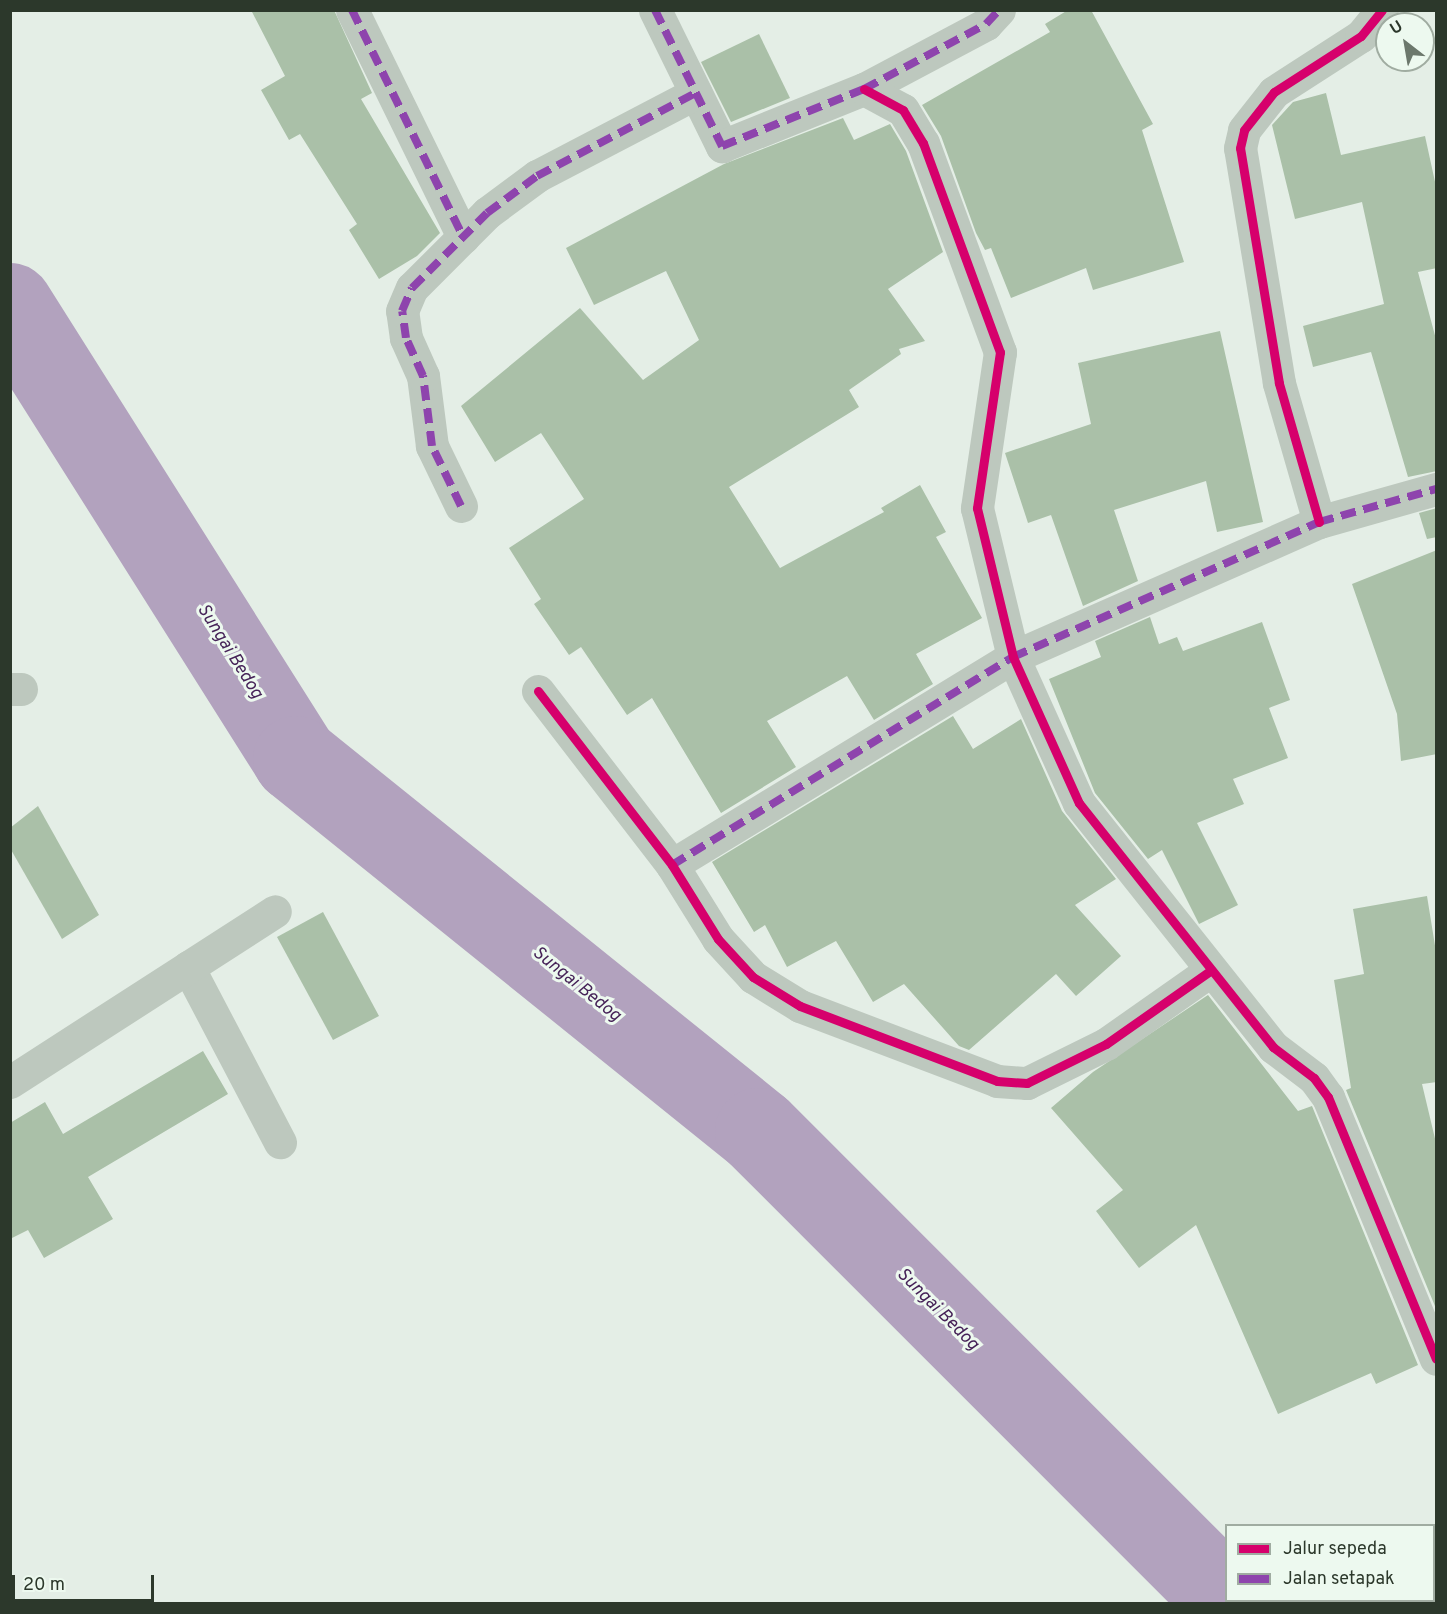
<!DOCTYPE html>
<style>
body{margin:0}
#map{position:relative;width:1447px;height:1614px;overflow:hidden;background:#e4eee6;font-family:Overpass,sans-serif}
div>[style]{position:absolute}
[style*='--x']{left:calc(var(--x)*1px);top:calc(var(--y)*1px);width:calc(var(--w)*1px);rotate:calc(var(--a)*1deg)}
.river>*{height:86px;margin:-43px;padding:0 43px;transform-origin:43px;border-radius:43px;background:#b2a2be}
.building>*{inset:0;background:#aac0a8}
.minor>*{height:33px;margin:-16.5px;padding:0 16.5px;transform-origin:16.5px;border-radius:16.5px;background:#bdc8be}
.quiet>*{height:8px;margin-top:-4px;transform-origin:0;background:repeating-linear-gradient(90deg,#8e44ad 0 15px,transparent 0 23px)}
.cycleway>*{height:9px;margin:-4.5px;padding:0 4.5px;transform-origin:4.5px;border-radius:4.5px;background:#d6006c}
span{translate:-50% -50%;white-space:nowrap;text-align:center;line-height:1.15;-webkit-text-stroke:6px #edf9ef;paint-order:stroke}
.water-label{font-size:18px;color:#462358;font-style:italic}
.frame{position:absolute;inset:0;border:12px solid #2c382b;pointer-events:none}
.legend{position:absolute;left:1225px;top:1524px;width:210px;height:78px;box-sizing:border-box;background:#edf9ef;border:2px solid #a0aca1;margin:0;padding:8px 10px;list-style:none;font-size:18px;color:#2c382b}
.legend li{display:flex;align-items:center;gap:12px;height:30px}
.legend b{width:30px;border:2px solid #a0aca1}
.north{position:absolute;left:1375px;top:12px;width:60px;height:60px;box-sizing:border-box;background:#edf9ef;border:2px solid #a0aca1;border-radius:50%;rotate:329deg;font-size:16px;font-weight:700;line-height:24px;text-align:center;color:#2c382b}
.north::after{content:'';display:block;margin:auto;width:21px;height:27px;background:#6c786c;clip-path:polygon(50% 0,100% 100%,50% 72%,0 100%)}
.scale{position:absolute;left:12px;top:1575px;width:142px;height:27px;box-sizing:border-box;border:3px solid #2c382b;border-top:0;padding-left:8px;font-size:18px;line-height:21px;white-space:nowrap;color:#2c382b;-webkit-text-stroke:4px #edf9ef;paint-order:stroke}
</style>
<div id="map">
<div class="river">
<i style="--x:10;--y:306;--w:536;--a:57.73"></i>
<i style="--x:296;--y:759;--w:593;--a:38.84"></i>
<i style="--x:758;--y:1131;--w:662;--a:45"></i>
</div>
<div class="building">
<i style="clip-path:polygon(251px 10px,334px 10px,372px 93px,361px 99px,440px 233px,417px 256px,379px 279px,349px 230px,357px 224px,300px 134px,289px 140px,261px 90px,285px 76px)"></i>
<i style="clip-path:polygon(1068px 10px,1091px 10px,1153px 124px,1142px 130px,1184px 262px,1093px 290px,1086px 268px,1011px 298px,991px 248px,985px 250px,976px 233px,941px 136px,922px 105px,1050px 32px,1045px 24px)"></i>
<i style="clip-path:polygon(759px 34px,790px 98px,731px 122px,701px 62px)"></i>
<i style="clip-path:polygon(1326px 93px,1341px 155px,1425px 136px,1437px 191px,1437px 268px,1418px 272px,1437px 343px,1437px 471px,1408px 477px,1371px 352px,1313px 367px,1303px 326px,1384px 304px,1362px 202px,1295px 219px,1272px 125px,1293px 102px)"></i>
<i style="clip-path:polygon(843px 118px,854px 140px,890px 124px,906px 151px,943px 252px,888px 289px,925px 341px,899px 349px,901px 354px,849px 390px,859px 407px,729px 487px,780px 568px,884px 512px,881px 508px,920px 485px,946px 532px,936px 537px,982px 618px,916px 654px,933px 684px,874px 720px,847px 676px,767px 721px,796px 767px,721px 813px,652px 698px,627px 715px,581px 647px,569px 655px,534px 604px,541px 599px,509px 548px,584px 499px,541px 433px,495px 462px,461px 406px,580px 308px,643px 380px,699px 340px,666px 271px,594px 305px,566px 248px,724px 164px)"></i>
<i style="clip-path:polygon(1220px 331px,1263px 522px,1217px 532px,1206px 481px,1114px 510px,1138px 581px,1083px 606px,1051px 515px,1028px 523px,1005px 453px,1091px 424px,1078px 363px)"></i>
<i style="clip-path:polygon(1437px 508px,1437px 537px,1427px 539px,1419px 513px)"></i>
<i style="clip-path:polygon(1437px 550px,1437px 754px,1401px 761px,1397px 714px,1352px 584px)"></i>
<i style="clip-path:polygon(1150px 617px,1159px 644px,1177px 637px,1183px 651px,1262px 622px,1290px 700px,1269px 708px,1288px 758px,1233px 779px,1244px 804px,1197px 823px,1238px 905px,1199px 924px,1162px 850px,1148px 859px,1095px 793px,1049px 679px,1101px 657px,1095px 641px)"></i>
<i style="clip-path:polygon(953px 716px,973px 749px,1021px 719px,1062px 811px,1116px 879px,1075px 905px,1121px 956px,1076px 996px,1056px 974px,969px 1050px,959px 1046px,904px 984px,873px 1002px,836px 941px,787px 967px,765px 925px,754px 932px,712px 862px)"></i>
<i style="clip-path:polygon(38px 806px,99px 915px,62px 939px,10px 848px,10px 828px)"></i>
<i style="clip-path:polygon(1427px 896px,1437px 958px,1437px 1082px,1422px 1084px,1437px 1147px,1437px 1311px,1346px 1090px,1351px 1088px,1334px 980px,1364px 974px,1353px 909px)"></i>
<i style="clip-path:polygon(323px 912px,379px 1016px,333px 1040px,277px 937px)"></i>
<i style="clip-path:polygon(1208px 995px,1298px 1111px,1312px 1106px,1418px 1365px,1376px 1384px,1371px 1373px,1278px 1414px,1196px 1225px,1139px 1268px,1096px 1211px,1123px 1190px,1051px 1108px,1093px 1072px)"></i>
<i style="clip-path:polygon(203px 1051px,228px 1094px,88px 1177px,113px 1219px,44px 1258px,28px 1230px,10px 1239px,10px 1123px,45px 1102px,63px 1134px)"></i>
</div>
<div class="minor">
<i style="--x:352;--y:10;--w:253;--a:63.9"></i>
<i style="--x:655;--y:10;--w:152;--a:63.8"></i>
<i style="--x:722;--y:146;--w:153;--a:-21.9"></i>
<i style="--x:864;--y:89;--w:138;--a:-28"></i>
<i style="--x:986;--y:24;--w:19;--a:-47"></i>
<i style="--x:864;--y:89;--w:44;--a:28.3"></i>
<i style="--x:903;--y:110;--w:39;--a:59"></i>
<i style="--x:923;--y:143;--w:223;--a:69.8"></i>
<i style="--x:1000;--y:352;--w:158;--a:98.4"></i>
<i style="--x:977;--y:508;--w:153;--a:76.4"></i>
<i style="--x:1013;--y:657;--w:160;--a:65.7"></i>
<i style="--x:1079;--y:803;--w:312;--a:51.5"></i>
<i style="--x:1273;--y:1047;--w:51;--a:37.1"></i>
<i style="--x:1314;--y:1078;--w:24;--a:54"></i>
<i style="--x:1328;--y:1097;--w:283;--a:67.6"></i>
<i style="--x:461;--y:506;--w:67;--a:-115.8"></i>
<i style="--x:432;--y:446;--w:71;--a:-97.3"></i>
<i style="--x:423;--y:376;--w:42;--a:-114.1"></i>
<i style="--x:406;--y:338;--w:27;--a:-98"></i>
<i style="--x:402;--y:311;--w:25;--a:-67"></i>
<i style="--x:412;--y:288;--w:106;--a:-45"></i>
<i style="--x:487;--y:213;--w:62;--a:-36.5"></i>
<i style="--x:537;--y:176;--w:179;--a:-27.6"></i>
<i style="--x:1319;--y:522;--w:145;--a:-106.1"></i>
<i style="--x:1279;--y:383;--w:238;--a:-99.4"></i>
<i style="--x:1240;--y:148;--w:18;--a:-77"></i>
<i style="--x:1244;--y:130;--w:48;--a:-51.7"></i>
<i style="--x:1274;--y:92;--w:103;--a:-32.8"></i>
<i style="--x:1361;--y:36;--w:33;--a:-51"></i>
<i style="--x:10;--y:689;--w:11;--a:0"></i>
<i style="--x:538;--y:691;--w:220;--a:52.4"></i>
<i style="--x:672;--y:865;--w:87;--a:58.1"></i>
<i style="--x:718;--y:939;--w:52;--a:47.4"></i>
<i style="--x:753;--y:977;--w:55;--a:31.7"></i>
<i style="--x:800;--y:1006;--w:211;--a:20.8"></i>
<i style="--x:997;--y:1081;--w:30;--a:4"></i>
<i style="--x:1027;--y:1083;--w:88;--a:-26.3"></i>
<i style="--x:1106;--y:1044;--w:127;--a:-35.1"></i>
<i style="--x:672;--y:865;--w:399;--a:-31.4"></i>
<i style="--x:1013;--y:657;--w:334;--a:-23.8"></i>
<i style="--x:1319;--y:522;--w:122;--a:-15.8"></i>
<i style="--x:188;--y:967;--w:198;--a:62.3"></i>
<i style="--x:10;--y:1082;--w:315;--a:-32.8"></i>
</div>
<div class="quiet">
<i style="--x:352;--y:10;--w:253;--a:63.9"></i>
<i style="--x:655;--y:10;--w:152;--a:63.8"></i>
<i style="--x:722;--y:146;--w:153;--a:-21.9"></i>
<i style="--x:864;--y:89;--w:138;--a:-28"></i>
<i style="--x:986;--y:24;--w:19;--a:-47"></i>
<i style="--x:461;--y:506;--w:67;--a:-115.8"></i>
<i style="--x:432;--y:446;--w:71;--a:-97.3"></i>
<i style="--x:423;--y:376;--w:42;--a:-114.1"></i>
<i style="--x:406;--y:338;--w:27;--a:-98"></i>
<i style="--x:402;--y:311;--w:25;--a:-67"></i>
<i style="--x:412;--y:288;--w:106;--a:-45"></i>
<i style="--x:487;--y:213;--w:62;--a:-36.5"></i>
<i style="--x:537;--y:176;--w:179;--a:-27.6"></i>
<i style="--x:672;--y:865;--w:399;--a:-31.4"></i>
<i style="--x:1013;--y:657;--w:334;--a:-23.8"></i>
<i style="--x:1319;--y:522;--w:122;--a:-15.8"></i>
</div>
<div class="cycleway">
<i style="--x:864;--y:89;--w:44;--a:28.3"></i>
<i style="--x:903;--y:110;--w:39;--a:59"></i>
<i style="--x:923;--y:143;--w:223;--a:69.8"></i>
<i style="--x:1000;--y:352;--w:158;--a:98.4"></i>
<i style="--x:977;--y:508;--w:153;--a:76.4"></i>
<i style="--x:1013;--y:657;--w:160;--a:65.7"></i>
<i style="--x:1079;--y:803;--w:312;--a:51.5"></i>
<i style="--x:1273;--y:1047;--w:51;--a:37.1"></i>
<i style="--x:1314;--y:1078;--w:24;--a:54"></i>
<i style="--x:1328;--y:1097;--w:283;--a:67.6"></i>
<i style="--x:1319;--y:522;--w:145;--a:-106.1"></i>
<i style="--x:1279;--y:383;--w:238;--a:-99.4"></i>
<i style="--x:1240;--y:148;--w:18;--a:-77"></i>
<i style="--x:1244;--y:130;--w:48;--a:-51.7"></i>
<i style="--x:1274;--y:92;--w:103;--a:-32.8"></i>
<i style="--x:1361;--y:36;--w:33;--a:-51"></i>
<i style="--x:538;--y:691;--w:220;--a:52.4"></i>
<i style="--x:672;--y:865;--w:87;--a:58.1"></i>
<i style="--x:718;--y:939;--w:52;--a:47.4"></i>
<i style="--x:753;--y:977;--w:55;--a:31.7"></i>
<i style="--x:800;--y:1006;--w:211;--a:20.8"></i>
<i style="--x:997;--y:1081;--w:30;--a:4"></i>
<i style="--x:1027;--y:1083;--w:88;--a:-26.3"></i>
<i style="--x:1106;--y:1044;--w:127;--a:-35.1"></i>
</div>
<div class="water-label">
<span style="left:229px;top:652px;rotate:58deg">Sungai Bedog</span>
<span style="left:576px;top:985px;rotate:39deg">Sungai Bedog</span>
<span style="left:937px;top:1310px;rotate:45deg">Sungai Bedog</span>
</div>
<div class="frame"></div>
<ul class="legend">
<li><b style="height:8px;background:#d6006c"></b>Jalur sepeda</li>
<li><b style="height:8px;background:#8e44ad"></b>Jalan setapak</li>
</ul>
<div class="north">U</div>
<div class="scale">20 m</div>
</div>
